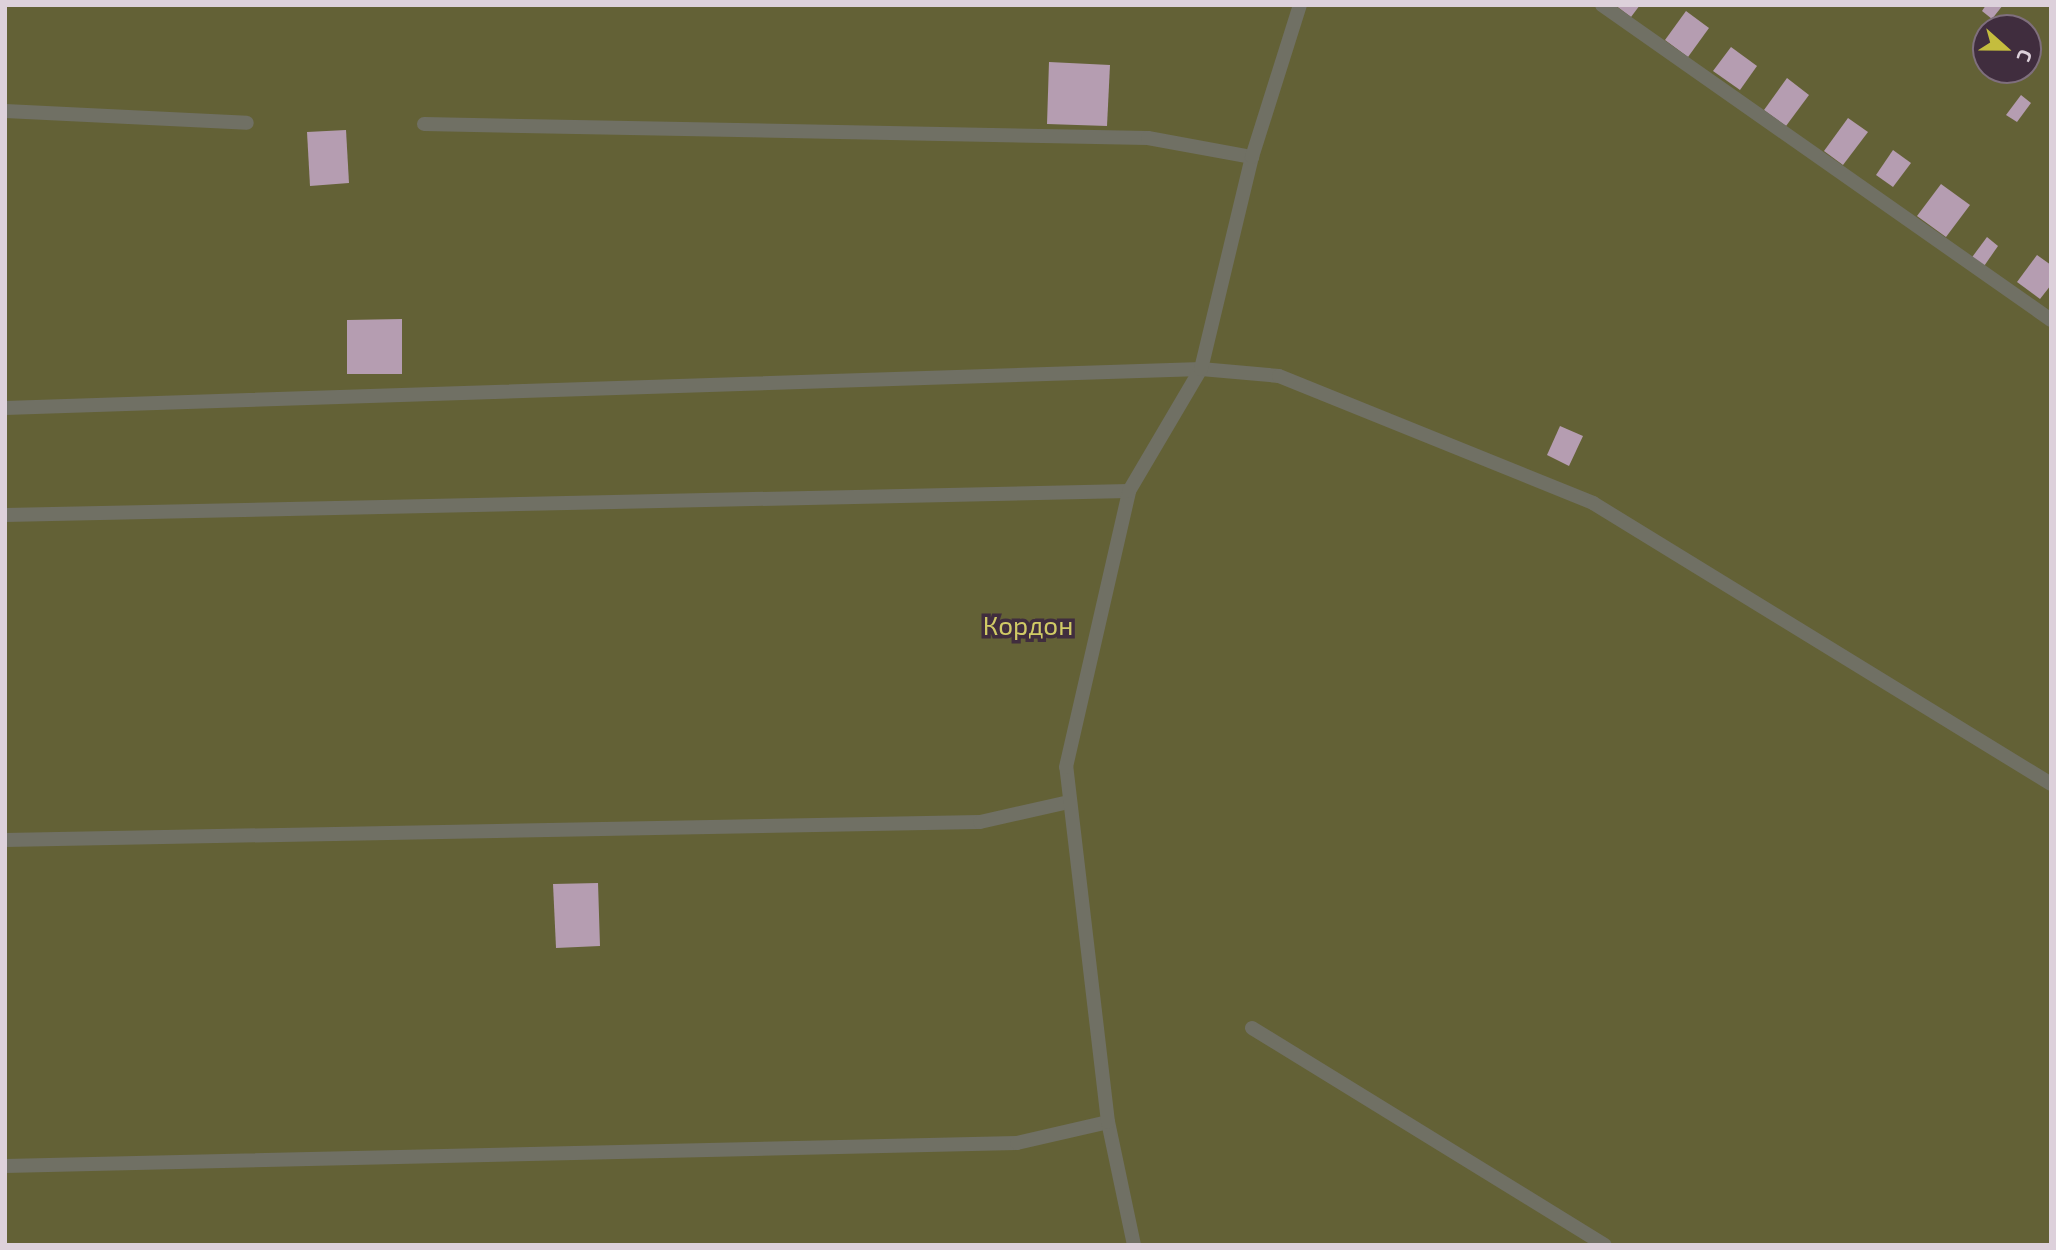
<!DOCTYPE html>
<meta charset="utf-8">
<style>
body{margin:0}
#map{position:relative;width:2056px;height:1250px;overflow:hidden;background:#402d3e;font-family:"Exo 2",sans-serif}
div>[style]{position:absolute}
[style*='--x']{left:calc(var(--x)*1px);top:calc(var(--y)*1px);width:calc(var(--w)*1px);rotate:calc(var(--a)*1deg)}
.green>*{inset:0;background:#636136}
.building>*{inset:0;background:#b59db1}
.lane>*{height:14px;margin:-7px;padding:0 7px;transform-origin:7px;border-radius:7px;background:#707064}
.street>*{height:14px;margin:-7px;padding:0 7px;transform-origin:7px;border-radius:7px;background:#707064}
span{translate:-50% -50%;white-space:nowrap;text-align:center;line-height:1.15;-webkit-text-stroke:7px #402d3e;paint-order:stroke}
.park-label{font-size:26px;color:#d1cb66}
.frame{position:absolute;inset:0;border:7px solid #ddd1db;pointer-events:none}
.north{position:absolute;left:1972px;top:14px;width:70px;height:70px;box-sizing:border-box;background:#402d3e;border:2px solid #7f6f7d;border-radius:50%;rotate:111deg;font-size:19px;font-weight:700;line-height:28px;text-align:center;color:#ddd1db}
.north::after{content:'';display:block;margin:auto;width:24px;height:32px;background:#c4bd3e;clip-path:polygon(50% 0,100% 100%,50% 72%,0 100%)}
</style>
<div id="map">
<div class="green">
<i style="clip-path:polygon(evenodd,5px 5px,2051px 5px,2051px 1245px,5px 1245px,5px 5px,1986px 28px,2028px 28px,2028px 70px,1986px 70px,1986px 28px)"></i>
</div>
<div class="building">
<i style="clip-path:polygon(1615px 5px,1640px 5px,1631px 17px)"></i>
<i style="clip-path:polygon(1986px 5px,2003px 5px,1992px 19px,1982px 11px)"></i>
<i style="clip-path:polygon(1686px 11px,1709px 28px,1688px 57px,1665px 40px)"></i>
<i style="clip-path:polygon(1731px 47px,1757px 66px,1740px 90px,1713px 71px)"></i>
<i style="clip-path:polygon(1049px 62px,1110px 65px,1107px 126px,1047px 124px)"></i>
<i style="clip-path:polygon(1787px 78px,1809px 95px,1786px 126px,1764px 110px)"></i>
<i style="clip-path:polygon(2021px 95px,2031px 103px,2017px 122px,2006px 115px)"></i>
<i style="clip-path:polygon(1848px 118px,1868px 132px,1843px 165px,1824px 151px)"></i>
<i style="clip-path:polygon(346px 130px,349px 183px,310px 186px,307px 132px)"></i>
<i style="clip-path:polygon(1893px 150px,1911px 163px,1893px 187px,1876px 175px)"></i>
<i style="clip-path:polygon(1941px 184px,1970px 205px,1946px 237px,1917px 216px)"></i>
<i style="clip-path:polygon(1987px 237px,1998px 246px,1982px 269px,1970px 260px)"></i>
<i style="clip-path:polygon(2037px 255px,2051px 265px,2051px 285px,2040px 299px,2017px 282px)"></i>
<i style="clip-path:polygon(402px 319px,402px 374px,347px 374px,347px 320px)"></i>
<i style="clip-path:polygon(1560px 426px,1583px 436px,1569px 466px,1547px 455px)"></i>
<i style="clip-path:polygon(598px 883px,600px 946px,556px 948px,553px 884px)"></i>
</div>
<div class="lane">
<i style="--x:1252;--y:1028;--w:414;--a:31.6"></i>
</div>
<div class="street">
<i style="--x:1602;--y:5;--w:548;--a:35.05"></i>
<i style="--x:5;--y:111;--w:242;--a:2.8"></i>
<i style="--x:424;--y:124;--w:724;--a:1.11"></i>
<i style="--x:1148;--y:138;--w:106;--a:10.4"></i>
<i style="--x:5;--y:408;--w:1197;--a:-1.87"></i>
<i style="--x:1201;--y:369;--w:78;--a:5.1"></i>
<i style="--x:1279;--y:376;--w:339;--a:22"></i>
<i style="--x:1593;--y:503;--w:537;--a:31.53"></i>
<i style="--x:5;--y:515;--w:1124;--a:-1.22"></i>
<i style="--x:5;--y:840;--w:975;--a:-1.06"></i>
<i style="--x:980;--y:822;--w:91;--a:-12.7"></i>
<i style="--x:5;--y:1166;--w:1012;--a:-1.3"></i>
<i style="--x:1017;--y:1143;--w:93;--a:-13"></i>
<i style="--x:1134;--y:1245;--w:126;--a:-101.9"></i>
<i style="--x:1108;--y:1122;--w:357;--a:-96.7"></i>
<i style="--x:1066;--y:767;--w:283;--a:-77.1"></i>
<i style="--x:1129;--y:491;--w:142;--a:-59.5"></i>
<i style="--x:1201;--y:369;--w:218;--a:-76.5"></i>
<i style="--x:1252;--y:157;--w:159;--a:-72.5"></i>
</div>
<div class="park-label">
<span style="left:1028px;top:625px">Кордон</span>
</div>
<div class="frame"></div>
<div class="north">С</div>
</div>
